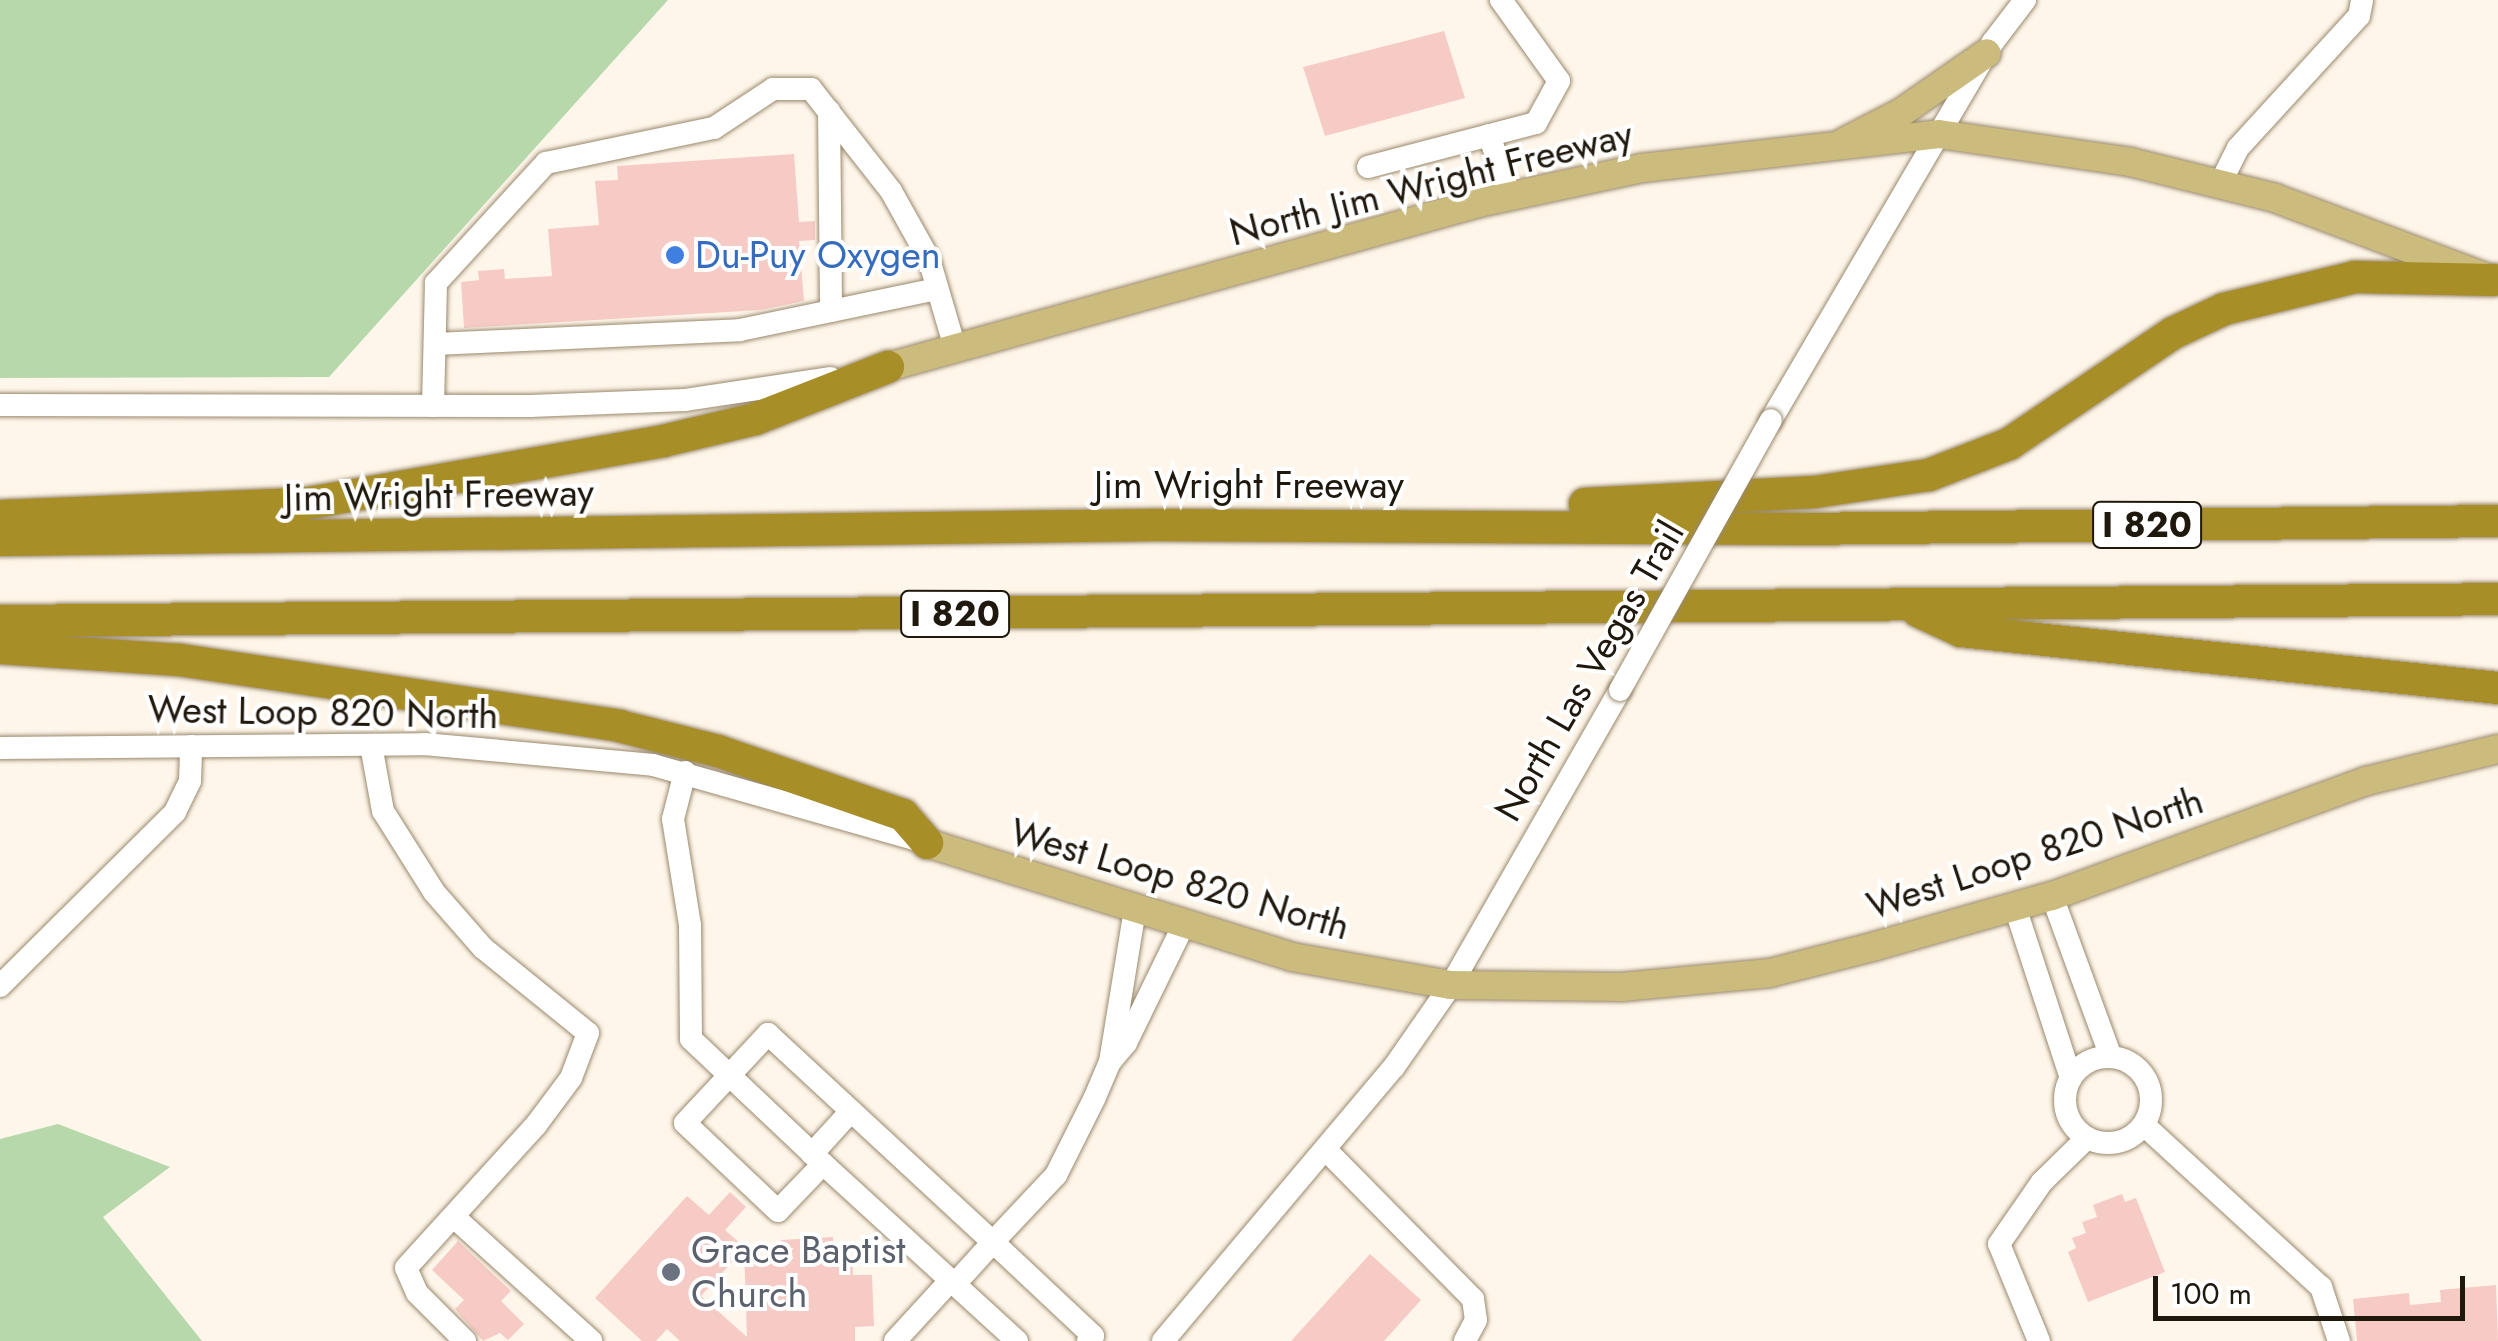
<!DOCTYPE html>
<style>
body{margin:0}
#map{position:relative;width:2498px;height:1341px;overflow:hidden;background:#fef6ea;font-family:Jost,sans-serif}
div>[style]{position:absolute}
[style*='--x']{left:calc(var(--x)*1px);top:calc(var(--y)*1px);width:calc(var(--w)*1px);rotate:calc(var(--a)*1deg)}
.green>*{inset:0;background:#b7d8ab}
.building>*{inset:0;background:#f7cbc5}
.roads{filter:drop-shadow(0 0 2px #9a896d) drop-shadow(0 0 2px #9a896d)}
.minor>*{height:22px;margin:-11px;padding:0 11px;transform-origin:11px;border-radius:11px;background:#fff}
.minor>.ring{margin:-11px;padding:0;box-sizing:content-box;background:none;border:22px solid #fff;border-radius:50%}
.major>*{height:28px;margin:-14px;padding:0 14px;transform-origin:14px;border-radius:14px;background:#cbbb7d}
.highway>*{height:32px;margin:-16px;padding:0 16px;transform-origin:16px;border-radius:16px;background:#a88e26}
.bridges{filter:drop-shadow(0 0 2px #9a896d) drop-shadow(0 0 2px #9a896d)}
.minor-bridge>*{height:22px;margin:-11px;padding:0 11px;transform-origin:11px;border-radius:11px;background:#fff}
.dots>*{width:28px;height:28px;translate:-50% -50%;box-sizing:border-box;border:5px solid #fff;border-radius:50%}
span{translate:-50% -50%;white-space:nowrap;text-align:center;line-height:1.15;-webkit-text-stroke:8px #fff;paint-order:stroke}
.shield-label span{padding:2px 8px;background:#fff;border:2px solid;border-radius:8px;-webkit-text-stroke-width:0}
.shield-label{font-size:35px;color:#1f180d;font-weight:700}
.street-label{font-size:38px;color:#1f180d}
.shop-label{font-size:38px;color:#366cbe}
.left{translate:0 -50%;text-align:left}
.worship-label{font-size:38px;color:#5b616d}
.scale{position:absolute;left:2153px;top:1276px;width:312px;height:45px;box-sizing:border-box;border:5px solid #1f180d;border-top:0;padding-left:12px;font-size:30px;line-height:35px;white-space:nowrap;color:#1f180d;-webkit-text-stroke:8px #fff;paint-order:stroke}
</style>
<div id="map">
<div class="green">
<i style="clip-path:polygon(0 0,668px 0,329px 377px,0 378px)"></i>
<i style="clip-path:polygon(58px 1124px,170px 1167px,103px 1217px,202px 1341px,0 1341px,0 1139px)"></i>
</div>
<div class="building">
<i style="clip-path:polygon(1444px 31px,1465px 98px,1325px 136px,1303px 67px)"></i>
<i style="clip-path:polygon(794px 154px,799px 222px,815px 221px,815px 240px,799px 241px,804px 301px,761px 310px,464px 328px,461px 282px,479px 280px,478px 271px,504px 269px,505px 279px,552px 276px,548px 229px,599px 225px,595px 181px,618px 180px,617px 166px)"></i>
<i style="clip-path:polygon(evenodd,730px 1192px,746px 1207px,725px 1230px,760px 1261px,782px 1260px,781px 1240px,833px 1237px,834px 1257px,852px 1256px,853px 1275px,872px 1275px,874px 1326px,855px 1327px,855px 1341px,680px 1341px,667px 1329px,656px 1341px,642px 1341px,595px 1298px,687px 1196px,709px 1215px,730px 1192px,744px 1249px,747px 1337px,701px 1296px,744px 1249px)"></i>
<i style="clip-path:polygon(2122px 1194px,2125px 1202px,2136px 1198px,2165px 1272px,2088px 1302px,2068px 1252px,2076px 1248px,2072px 1238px,2086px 1233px,2082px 1222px,2097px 1217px,2093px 1205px)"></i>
<i style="clip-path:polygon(458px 1241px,511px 1291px,501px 1301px,524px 1324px,508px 1340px,500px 1333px,483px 1341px,455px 1309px,464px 1300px,432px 1270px)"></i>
<i style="clip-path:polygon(1370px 1254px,1421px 1300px,1384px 1341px,1291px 1341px)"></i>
<i style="clip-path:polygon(2496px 1285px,2498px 1341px,2357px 1341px,2353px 1299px,2409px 1293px,2410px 1305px,2441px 1302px,2440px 1290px)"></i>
</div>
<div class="roads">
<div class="minor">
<i style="--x:829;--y:111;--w:200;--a:89.4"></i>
<i style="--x:1489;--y:135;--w:65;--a:71"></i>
<i style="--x:1368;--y:167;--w:174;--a:-14.7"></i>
<i style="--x:1536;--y:123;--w:48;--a:-61.3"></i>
<i style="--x:1559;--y:81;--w:100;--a:-125.6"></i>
<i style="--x:2220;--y:184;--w:40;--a:-63.4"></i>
<i style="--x:2238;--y:148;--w:179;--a:-47.5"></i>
<i style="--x:2359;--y:16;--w:16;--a:-79"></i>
<i style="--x:435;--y:344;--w:305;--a:-2.6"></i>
<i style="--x:740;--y:330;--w:201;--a:-11.8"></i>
<i style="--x:0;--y:405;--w:530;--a:0.11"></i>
<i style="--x:530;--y:406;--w:155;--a:-2.2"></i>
<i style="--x:685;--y:400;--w:147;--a:-8.6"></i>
<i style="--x:433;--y:406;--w:123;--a:-88.6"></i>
<i style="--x:436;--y:283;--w:163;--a:-47.5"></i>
<i style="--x:546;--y:163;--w:172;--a:-11.8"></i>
<i style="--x:714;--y:128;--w:71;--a:-33.5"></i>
<i style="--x:773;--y:89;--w:38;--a:0"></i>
<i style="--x:811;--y:89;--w:130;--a:51.9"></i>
<i style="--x:891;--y:191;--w:78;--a:60.8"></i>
<i style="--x:929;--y:259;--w:93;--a:73.7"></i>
<i style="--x:1771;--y:420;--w:438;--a:-59.6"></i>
<i style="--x:1993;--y:42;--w:53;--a:-52.7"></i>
<i style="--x:371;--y:745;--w:67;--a:79.7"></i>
<i style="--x:383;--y:811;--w:96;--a:57.8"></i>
<i style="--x:434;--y:892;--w:74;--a:48.8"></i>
<i style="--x:483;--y:948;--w:135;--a:39"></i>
<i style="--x:588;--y:1033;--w:48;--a:110.7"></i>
<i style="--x:571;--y:1078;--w:59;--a:126.7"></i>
<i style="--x:536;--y:1125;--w:193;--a:132.3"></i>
<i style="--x:406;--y:1268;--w:27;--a:66"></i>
<i style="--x:417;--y:1293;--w:68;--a:45"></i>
<i style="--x:0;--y:748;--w:424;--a:-0.5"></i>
<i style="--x:424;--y:744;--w:230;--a:5.2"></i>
<i style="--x:653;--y:765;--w:283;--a:15.8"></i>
<i style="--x:685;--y:772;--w:49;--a:104.3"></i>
<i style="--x:673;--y:819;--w:107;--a:80.9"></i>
<i style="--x:690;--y:925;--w:114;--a:89.5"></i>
<i style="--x:691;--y:1039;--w:182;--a:43.4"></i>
<i style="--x:2052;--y:896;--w:171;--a:69.9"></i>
<i style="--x:2015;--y:907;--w:180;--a:71.9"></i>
<i style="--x:0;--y:986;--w:247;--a:-44.8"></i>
<i style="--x:175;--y:812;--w:34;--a:-64"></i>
<i style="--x:190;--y:781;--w:35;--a:-88"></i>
<i class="ring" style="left:2065px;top:1057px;width:64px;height:64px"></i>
<i style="--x:1110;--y:1062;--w:25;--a:-50"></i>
<i style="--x:1126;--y:1043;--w:132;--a:-64"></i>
<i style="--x:2144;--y:1125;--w:240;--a:42.5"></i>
<i style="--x:2321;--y:1287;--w:57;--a:71.6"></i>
<i style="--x:1327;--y:1151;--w:208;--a:45.4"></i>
<i style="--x:1473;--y:1299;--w:21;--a:82"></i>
<i style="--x:1476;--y:1320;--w:24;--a:118"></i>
<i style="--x:812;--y:1154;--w:58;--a:-47.8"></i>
<i style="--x:454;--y:1217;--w:185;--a:42.1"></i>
<i style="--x:954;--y:1285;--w:58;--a:-47.8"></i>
<i style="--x:993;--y:1242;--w:137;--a:43.2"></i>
<i style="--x:1093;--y:1336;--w:7;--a:135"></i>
<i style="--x:895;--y:1341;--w:81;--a:-47.5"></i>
<i style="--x:1017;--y:1341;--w:263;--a:-137.6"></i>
<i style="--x:823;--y:1164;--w:65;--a:133.8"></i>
<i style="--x:778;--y:1211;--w:128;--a:-136.6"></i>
<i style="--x:685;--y:1123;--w:122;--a:-47"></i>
<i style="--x:768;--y:1034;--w:306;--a:42.8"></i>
<i style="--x:993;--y:1242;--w:92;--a:-46.8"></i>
<i style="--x:1056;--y:1175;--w:87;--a:-63.4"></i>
<i style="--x:1095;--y:1097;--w:38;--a:-67"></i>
<i style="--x:1110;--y:1062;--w:155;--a:-80.7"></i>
<i style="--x:1163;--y:1341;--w:358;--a:-49.9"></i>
<i style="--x:1394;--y:1067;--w:100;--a:-55.2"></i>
<i style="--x:1451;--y:985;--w:340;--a:-60.2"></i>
<i style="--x:2039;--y:1341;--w:105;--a:-112.4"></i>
<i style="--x:1999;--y:1244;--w:75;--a:-55.3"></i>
<i style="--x:2042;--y:1182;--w:63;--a:-44.4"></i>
</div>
<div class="major">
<i style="--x:1844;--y:142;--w:65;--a:-27.3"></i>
<i style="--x:1902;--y:112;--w:103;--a:-34.8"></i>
<i style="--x:888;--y:367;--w:613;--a:-15.51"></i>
<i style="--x:1479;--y:203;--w:167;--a:-12.1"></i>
<i style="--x:1642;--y:168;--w:299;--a:-6.5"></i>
<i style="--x:1939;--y:134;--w:193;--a:8.3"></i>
<i style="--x:2130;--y:162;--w:149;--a:13.9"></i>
<i style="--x:2275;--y:198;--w:222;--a:20.6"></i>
<i style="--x:927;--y:843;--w:382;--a:17.3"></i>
<i style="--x:1292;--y:957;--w:161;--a:10"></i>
<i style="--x:1451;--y:985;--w:171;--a:0.7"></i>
<i style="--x:1622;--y:987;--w:149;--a:-5.4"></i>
<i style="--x:1770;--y:973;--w:109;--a:-14.3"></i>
<i style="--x:1876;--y:946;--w:183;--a:-15.9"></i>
<i style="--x:2052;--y:896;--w:334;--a:-20.1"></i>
<i style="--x:2366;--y:781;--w:136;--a:-13.6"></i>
</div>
<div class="highway">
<i style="--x:1585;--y:504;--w:230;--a:-3"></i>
<i style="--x:1815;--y:492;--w:115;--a:-8.5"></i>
<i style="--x:1929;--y:475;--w:86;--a:-21.2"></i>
<i style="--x:2009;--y:444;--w:198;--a:-34.1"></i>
<i style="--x:2173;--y:333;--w:56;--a:-25.2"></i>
<i style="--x:2224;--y:309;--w:135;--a:-13.7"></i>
<i style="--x:2355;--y:277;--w:139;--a:1.2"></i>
<i style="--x:0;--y:516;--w:303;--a:-2.3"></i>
<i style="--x:303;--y:504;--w:365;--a:-9.9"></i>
<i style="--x:663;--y:441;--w:95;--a:-13.4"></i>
<i style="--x:755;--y:419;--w:143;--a:-21.4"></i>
<i style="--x:0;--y:540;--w:1156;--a:-0.74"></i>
<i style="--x:1156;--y:525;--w:641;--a:0.36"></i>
<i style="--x:1797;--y:529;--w:701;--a:-0.65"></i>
<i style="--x:1918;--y:611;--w:47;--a:24.9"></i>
<i style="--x:1961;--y:631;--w:540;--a:6.06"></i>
<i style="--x:0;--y:621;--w:2498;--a:-0.5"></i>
<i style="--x:0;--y:648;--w:180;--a:3.8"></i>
<i style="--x:180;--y:660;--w:444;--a:8.5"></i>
<i style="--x:619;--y:726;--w:102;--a:14.2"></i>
<i style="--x:718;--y:751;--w:196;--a:19.1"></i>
<i style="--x:903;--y:815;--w:37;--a:49"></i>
</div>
</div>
<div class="bridges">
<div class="minor-bridge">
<i style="--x:1620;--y:690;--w:309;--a:-60.8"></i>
</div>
</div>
<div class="dots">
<i style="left:675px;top:255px;background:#3f7fe0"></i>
<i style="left:671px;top:1272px;background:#6b7280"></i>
</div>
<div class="shield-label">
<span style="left:2147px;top:525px">I 820</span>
<span style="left:955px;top:614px">I 820</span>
</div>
<div class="street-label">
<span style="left:1431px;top:183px;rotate:-14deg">North Jim Wright Freeway</span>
<span style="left:1249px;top:485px">Jim Wright Freeway</span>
<span style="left:439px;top:495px;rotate:-1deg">Jim Wright Freeway</span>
<span style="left:1589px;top:671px;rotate:-60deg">North Las Vegas Trail</span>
<span style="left:323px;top:712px;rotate:1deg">West Loop 820 North</span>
<span style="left:2035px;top:853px;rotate:-18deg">West Loop 820 North</span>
<span style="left:1180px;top:879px;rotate:16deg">West Loop 820 North</span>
</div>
<div class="shop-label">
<span class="left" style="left:695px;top:255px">Du-Puy Oxygen</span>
</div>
<div class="worship-label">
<span class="left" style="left:691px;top:1272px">Grace Baptist<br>Church</span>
</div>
<div class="scale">100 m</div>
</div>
